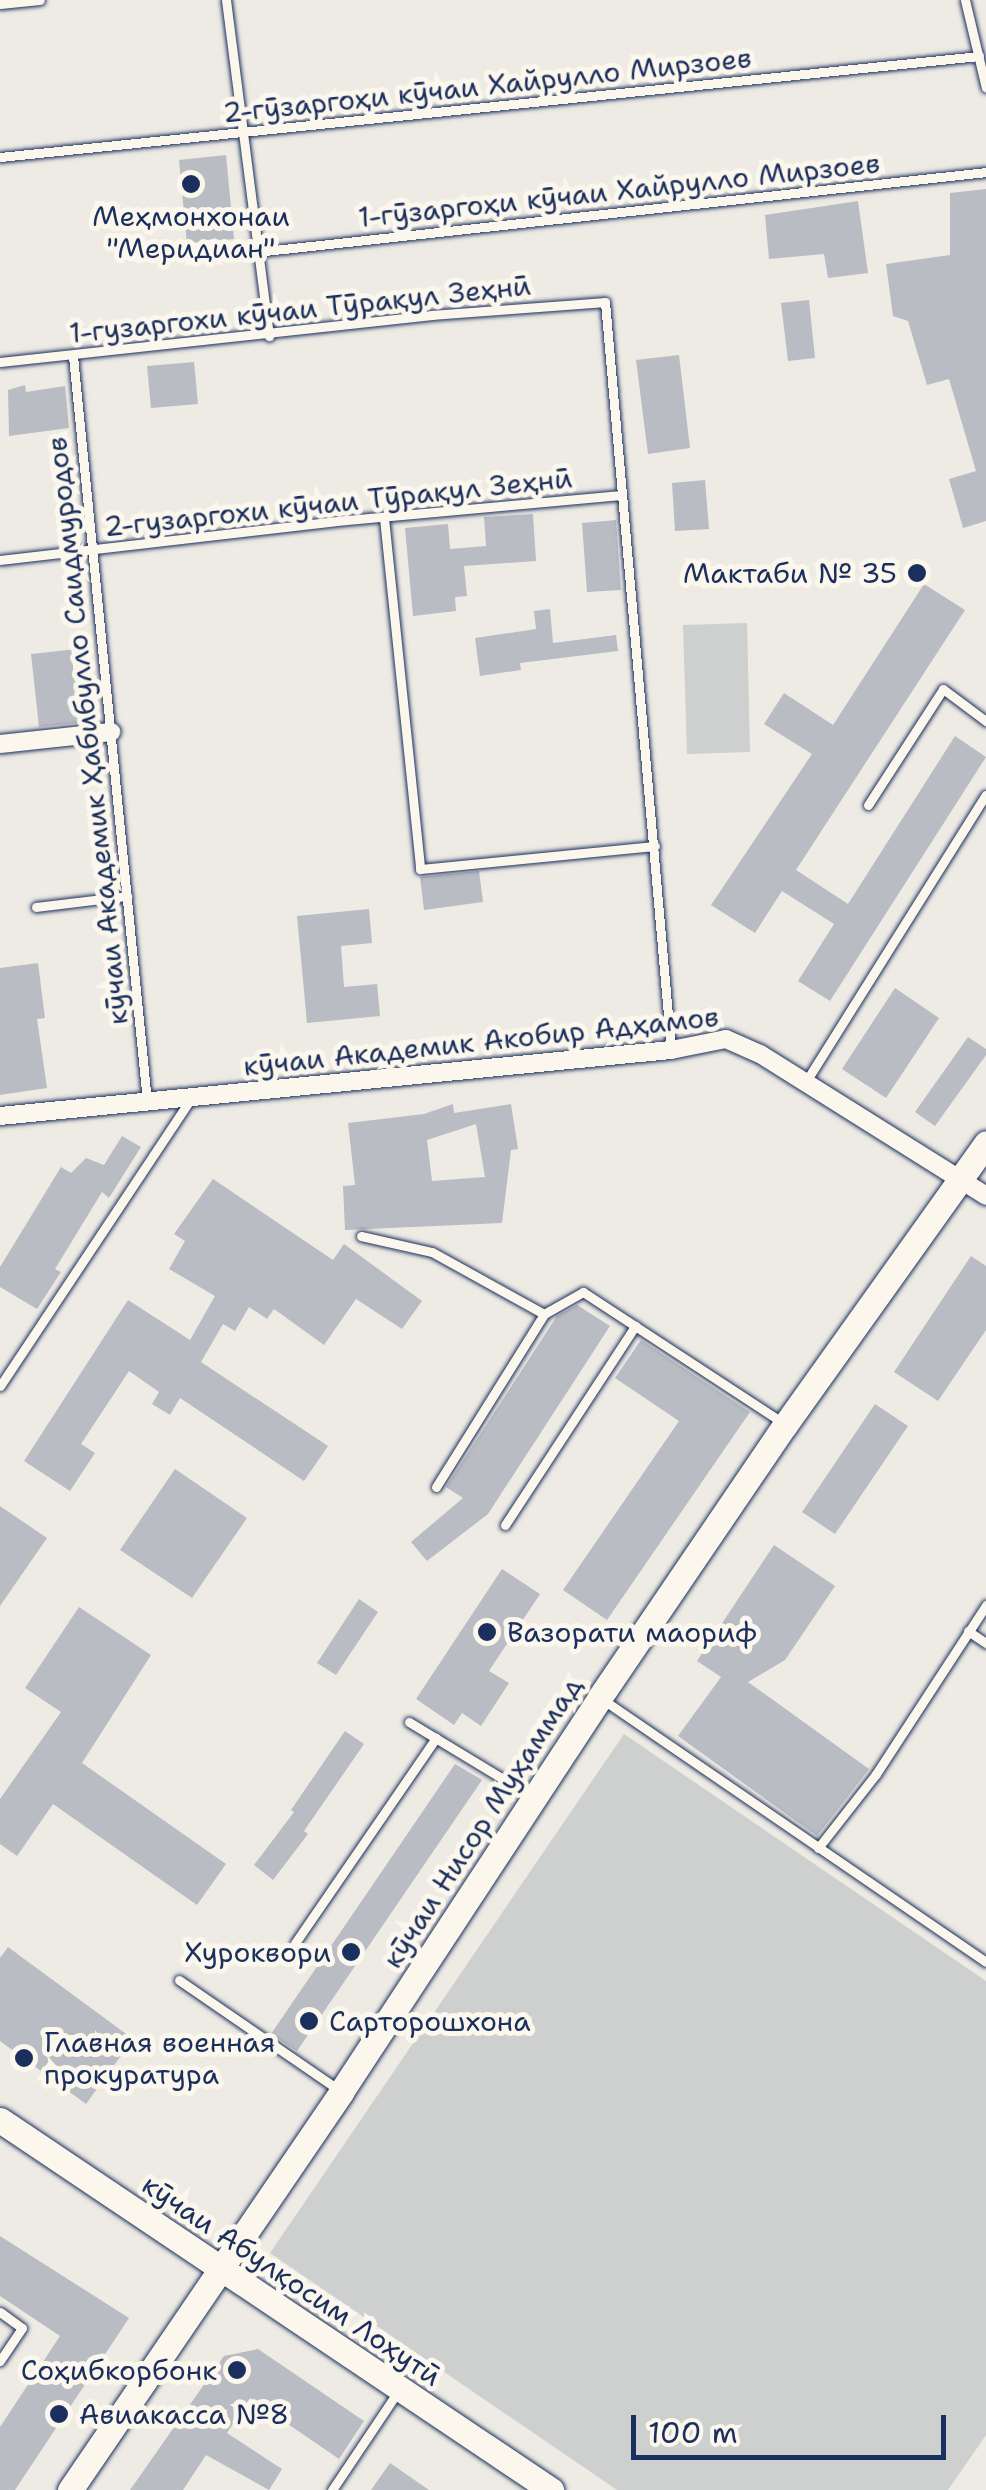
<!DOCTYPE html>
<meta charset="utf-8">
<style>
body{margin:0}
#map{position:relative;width:986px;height:2490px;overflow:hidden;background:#eeebe4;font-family:"Shantell Sans",sans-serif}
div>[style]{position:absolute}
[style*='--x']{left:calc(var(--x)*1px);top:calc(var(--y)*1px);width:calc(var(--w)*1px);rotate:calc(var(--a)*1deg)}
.green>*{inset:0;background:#cecfcf}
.building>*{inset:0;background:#b9bcc3}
.roads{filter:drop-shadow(0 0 2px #1b2f5e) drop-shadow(0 0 2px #1b2f5e)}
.lane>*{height:9px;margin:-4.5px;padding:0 4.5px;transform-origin:4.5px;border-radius:4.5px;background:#fbf7ec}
.street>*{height:18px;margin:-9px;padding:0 9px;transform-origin:9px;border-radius:9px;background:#fbf7ec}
.secondary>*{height:25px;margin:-12.5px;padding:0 12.5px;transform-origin:12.5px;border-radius:12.5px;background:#fbf7ec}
.dots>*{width:28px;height:28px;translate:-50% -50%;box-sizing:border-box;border:5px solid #fbf7ec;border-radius:50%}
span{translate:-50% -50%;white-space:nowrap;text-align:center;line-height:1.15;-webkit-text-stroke:10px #fbf7ec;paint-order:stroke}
.street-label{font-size:28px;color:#1b2f5e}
.poi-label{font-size:28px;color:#1b2f5e}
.right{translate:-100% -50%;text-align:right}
.left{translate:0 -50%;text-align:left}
.scale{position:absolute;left:631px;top:2415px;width:315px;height:45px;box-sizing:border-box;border:5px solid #1b2f5e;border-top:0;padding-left:12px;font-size:30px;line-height:35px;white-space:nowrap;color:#1b2f5e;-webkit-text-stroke:8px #fbf7ec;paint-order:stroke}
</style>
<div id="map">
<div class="green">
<i style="clip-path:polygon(747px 623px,750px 752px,687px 754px,683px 625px)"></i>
<i style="clip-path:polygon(624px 1734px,986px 1981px,986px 2435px,948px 2490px,617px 2490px,270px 2253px)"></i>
</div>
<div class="building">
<i style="clip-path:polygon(226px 155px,234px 239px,187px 244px,179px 160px)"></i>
<i style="clip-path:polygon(986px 189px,986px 521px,963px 528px,949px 479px,976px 471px,949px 379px,927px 385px,908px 321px,893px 316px,886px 264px,950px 255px,950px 193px)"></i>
<i style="clip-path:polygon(858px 201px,868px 273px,828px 278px,824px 254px,769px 259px,765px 215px)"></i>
<i style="clip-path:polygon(809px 300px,815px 358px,788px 361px,781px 303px)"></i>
<i style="clip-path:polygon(679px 355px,690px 448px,648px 454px,636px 360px)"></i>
<i style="clip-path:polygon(194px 362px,198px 404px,151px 408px,147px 366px)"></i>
<i style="clip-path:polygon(25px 385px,26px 392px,65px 386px,69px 428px,9px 436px,8px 390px)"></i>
<i style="clip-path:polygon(705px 480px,709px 529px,675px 531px,672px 483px)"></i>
<i style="clip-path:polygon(533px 514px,536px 561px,464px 566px,467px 596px,455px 597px,456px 611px,413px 616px,405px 528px,448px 524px,450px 549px,486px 546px,484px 517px)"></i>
<i style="clip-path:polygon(616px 520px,621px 590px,587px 592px,582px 523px)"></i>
<i style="clip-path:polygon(924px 584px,965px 610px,796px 870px,848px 904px,955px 736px,986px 757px,830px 1001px,798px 981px,834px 924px,782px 891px,755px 933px,711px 905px,812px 754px,764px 724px,784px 693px,833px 725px)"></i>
<i style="clip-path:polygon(550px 609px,553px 643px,616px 635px,618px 651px,520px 663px,521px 670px,480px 676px,475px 638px,536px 629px,534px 611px)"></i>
<i style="clip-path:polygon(87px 648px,95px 721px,39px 727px,31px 654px)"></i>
<i style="clip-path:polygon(479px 871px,483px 902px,424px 910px,420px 877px)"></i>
<i style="clip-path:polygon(369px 909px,372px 943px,341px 946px,344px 987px,377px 984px,380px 1016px,307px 1023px,297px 916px)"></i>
<i style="clip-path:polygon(38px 963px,45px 1018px,37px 1019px,47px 1088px,0 1095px,0 968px)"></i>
<i style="clip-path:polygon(895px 988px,939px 1018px,886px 1098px,842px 1069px)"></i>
<i style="clip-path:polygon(968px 1037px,986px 1049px,986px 1055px,935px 1126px,915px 1112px)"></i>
<i style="clip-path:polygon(evenodd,453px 1104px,454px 1113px,511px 1104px,518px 1149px,511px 1150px,502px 1223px,345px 1230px,343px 1186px,355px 1185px,348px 1123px,424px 1114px,453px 1104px,476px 1124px,485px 1177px,432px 1181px,427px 1140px,476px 1124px)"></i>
<i style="clip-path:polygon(122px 1136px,141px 1147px,109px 1198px,102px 1192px,55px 1269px,61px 1272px,37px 1309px,0 1287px,0 1267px,61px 1167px,71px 1173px,86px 1158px,104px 1165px)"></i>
<i style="clip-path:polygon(213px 1179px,333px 1260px,344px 1244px,422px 1301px,402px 1329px,356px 1299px,324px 1345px,274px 1309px,267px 1319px,249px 1307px,235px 1331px,223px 1324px,201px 1362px,328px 1446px,304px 1481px,180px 1398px,170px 1415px,152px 1404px,159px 1392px,129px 1371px,81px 1444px,95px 1453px,70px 1491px,24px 1461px,128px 1300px,190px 1340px,215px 1296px,169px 1269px,185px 1241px,174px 1234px)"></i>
<i style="clip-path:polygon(971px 1256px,986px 1266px,986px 1330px,938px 1401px,894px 1372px)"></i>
<i style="clip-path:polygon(577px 1305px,610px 1326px,488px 1514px,427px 1561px,411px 1542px,463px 1498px,446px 1487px,557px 1316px)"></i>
<i style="clip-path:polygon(641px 1340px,750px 1412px,607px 1620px,563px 1590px,679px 1421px,615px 1378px)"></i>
<i style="clip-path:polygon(875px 1404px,908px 1426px,835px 1534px,802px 1512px)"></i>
<i style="clip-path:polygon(175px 1469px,247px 1518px,192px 1598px,120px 1550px)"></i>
<i style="clip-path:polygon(0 1506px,47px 1538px,0 1606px)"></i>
<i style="clip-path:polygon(774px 1545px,835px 1586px,785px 1660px,748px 1682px,869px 1769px,817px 1836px,678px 1736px,721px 1677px,697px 1661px)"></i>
<i style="clip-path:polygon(502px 1569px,540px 1594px,489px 1671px,509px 1683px,481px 1726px,462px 1713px,454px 1725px,416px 1699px)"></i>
<i style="clip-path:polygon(359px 1599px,378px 1612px,336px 1675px,317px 1663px)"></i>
<i style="clip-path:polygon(79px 1607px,151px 1655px,82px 1763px,226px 1864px,197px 1905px,53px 1804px,17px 1856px,0 1844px,0 1799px,61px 1712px,25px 1688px)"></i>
<i style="clip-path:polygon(345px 1731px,364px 1744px,304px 1831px,308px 1834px,273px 1880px,254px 1865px,294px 1812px,291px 1810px)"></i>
<i style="clip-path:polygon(455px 1764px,482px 1780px,297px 2051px,271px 2034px)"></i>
<i style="clip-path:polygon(8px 1947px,133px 2039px,86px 2104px,0 2041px,0 1958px)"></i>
<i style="clip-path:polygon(0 2236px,129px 2318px,15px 2490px,0 2490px,0 2427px,60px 2336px,0 2296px)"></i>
<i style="clip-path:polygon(258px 2349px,364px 2421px,339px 2459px,250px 2398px,227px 2433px,282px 2469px,269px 2490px,206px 2455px,183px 2490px,130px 2490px,224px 2356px)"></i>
<i style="clip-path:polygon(390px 2463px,429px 2490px,371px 2490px)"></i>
</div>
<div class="roads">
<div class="lane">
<i style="--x:226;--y:0;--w:339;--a:82.7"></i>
<i style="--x:965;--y:0;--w:90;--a:76.6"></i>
<i style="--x:0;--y:4;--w:40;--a:-5.7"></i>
<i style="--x:0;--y:157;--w:984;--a:-5.89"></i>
<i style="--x:256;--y:252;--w:734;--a:-6.25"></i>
<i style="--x:73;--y:356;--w:749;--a:84.33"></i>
<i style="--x:0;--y:362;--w:435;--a:-6.2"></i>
<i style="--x:432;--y:315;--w:173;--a:-4.3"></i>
<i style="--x:605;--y:302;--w:750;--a:84.95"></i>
<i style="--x:384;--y:518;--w:353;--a:84.1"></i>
<i style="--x:420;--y:869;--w:236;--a:-5.6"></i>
<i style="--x:0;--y:560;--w:348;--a:-6.6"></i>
<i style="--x:346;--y:520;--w:277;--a:-5.2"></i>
<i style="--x:868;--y:805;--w:138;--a:-57.1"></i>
<i style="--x:943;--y:689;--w:54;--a:36.7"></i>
<i style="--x:36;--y:907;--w:92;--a:-6.9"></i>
<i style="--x:805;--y:1083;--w:340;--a:-57.9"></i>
<i style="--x:361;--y:1236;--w:73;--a:12.7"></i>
<i style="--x:432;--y:1252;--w:128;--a:29"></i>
<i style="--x:0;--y:1386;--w:346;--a:-56.4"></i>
<i style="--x:436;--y:1487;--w:204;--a:-58"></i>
<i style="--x:544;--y:1314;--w:45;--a:-29.4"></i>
<i style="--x:583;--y:1292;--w:239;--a:33.2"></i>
<i style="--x:505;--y:1525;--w:238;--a:-56.8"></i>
<i style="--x:968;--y:1631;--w:22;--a:34"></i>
<i style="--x:602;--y:1699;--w:465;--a:34.4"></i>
<i style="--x:409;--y:1722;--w:143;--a:31.2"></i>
<i style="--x:818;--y:1848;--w:94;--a:-51.9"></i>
<i style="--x:876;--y:1774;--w:202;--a:-56.9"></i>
<i style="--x:295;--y:1943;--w:249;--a:-55.5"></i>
<i style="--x:179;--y:1980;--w:194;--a:34.5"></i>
<i style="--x:0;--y:2312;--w:27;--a:36"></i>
<i style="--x:22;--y:2328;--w:40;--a:124"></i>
<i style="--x:332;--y:2490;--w:117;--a:-56.2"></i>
</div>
<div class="street">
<i style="--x:0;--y:744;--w:112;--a:-6.2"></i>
<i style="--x:0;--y:1116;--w:674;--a:-5.62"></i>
<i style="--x:671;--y:1050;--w:56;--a:-11.3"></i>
<i style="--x:726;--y:1039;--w:37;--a:24"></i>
<i style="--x:760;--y:1054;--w:267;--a:32.1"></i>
</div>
<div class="secondary">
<i style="--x:0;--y:2120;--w:664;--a:33.88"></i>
<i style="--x:70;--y:2490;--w:482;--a:-55.7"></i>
<i style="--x:341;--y:2092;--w:472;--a:-56.7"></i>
<i style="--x:600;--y:1697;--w:329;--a:-55.8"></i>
<i style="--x:785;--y:1425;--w:346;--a:-54.5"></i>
</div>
</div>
<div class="dots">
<i style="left:191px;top:184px;background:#1b2f5e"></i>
<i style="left:917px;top:573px;background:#1b2f5e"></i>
<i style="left:487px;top:1632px;background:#1b2f5e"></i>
<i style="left:351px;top:1952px;background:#1b2f5e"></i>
<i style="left:309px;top:2021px;background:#1b2f5e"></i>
<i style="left:24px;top:2058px;background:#1b2f5e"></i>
<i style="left:237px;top:2370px;background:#1b2f5e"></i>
<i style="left:59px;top:2414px;background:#1b2f5e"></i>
</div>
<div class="street-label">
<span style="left:487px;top:85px;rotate:-6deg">2-гӯзаргоҳи кӯчаи Хайрулло Мирзоев</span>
<span style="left:619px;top:190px;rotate:-6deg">1-гӯзаргоҳи кӯчаи Хайрулло Мирзоев</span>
<span style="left:300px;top:309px;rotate:-6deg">1-гузаргохи кӯчаи Тӯрақул Зеҳнӣ</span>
<span style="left:338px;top:502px;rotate:-6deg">2-гузаргохи кӯчаи Тӯрақул Зеҳнӣ</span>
<span style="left:87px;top:731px;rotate:-96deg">кӯчаи Академик Ҳабибулло Саидмуродов</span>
<span style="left:481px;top:1041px;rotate:-6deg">кӯчаи Академик Акобир Адҳамов</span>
<span style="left:482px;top:1822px;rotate:-57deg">кӯчаи Нисор Муҳаммад</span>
<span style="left:292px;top:2280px;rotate:34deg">кӯчаи Абулқосим Лоҳутӣ</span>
</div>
<div class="poi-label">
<span style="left:191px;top:232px">Меҳмонхонаи<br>"Меридиан"</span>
<span class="right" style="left:897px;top:573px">Мактаби № 35</span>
<span class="left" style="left:507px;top:1632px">Вазорати маориф</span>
<span class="right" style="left:331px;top:1952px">Хуроквори</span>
<span class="left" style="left:329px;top:2021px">Сарторошхона</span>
<span class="left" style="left:44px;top:2058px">Главная военная<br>прокуратура</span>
<span class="right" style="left:217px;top:2370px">Соҳибкорбонк</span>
<span class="left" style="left:79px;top:2414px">Авиакасса №8</span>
</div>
<div class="scale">100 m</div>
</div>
